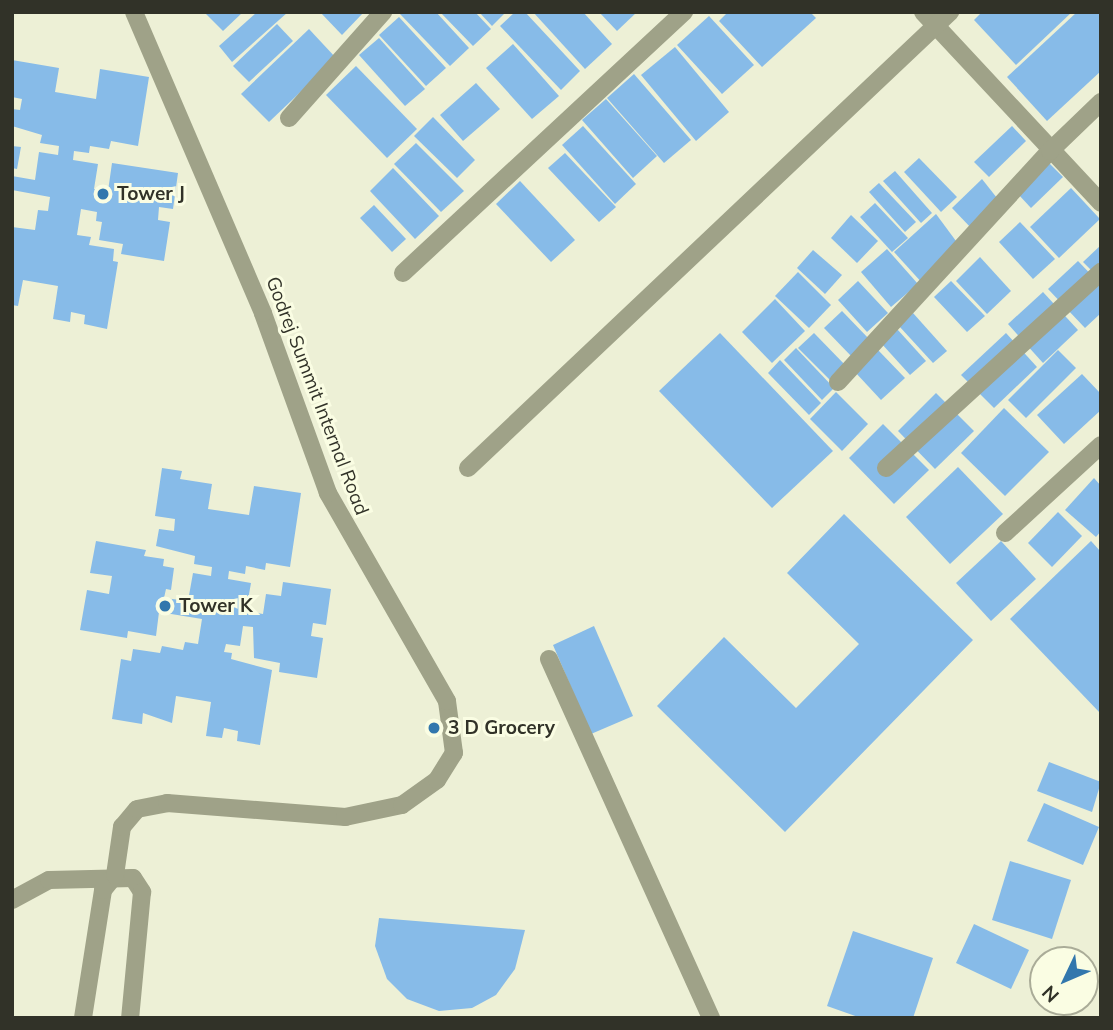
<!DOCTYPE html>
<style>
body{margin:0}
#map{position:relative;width:1113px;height:1030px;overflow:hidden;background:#edf0d6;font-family:Mulish,sans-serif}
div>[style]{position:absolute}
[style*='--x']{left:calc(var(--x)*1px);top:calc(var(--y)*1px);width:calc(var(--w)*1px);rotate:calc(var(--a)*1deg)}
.building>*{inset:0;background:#87bbe8}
.minor>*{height:18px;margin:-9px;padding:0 9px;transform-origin:9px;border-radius:9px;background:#9fa288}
.dots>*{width:19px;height:19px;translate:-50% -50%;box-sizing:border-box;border:4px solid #fafde3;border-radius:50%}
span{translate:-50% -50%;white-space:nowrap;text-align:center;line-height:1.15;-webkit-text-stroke:6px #fafde3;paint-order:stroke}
.poi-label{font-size:19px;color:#313228;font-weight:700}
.left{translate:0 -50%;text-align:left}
.street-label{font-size:19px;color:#313228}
.frame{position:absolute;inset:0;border:14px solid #313228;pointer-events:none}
.north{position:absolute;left:1029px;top:946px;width:70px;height:70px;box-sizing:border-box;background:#fafde3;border:2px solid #aaac98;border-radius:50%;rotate:226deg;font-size:19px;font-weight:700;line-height:28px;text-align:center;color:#313228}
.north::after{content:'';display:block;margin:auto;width:24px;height:32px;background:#3277ad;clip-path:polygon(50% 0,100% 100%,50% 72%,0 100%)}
</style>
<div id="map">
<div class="building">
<i style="clip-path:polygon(204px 12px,243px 12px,223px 31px)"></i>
<i style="clip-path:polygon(257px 12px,288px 12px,232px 62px,219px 46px)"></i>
<i style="clip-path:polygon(320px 12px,364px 12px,342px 35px)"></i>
<i style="clip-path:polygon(436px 12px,469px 48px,450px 66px,400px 14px)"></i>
<i style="clip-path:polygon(440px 12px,475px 12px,491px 29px,473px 46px)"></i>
<i style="clip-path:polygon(479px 12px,506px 12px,492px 26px)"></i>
<i style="clip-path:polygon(515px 12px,525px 12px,580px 71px,561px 90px,500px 26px)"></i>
<i style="clip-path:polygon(533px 12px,583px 12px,612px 44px,585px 69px)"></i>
<i style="clip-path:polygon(599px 12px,637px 12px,617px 31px)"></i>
<i style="clip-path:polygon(728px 12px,810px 12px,816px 18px,762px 67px,719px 21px)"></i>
<i style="clip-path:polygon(982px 12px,1072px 12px,1016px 65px,974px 20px)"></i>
<i style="clip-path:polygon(1077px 12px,1101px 12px,1101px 71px,1047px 121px,1007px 77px)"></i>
<i style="clip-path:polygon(709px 16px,754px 65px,722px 94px,677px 45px)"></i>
<i style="clip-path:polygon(399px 17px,446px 68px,426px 86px,379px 35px)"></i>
<i style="clip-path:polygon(277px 24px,293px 41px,249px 82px,233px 66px)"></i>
<i style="clip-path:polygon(309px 29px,336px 58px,269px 122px,241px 94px)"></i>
<i style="clip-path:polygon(379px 38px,425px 89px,405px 106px,359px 55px)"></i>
<i style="clip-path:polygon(513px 44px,559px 96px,532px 119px,486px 68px)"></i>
<i style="clip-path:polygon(675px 47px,729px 112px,696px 141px,641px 75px)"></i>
<i style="clip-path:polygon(12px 60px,59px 68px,55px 92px,96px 99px,100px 69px,149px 77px,138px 146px,111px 141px,109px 149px,90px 146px,89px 153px,74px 151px,73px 160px,98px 164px,94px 189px,108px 191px,112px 163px,178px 173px,173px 209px,159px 207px,158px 220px,170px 222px,164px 261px,121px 254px,123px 244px,99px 240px,102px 222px,96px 221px,97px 212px,81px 209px,77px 235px,91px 237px,89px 245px,114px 249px,113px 261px,118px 262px,107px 329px,84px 324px,85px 315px,71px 312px,70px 322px,53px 319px,58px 286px,23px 280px,18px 306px,12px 305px,12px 227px,35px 230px,38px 210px,48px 211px,50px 197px,12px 190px,12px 176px,35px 180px,39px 152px,58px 155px,59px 146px,40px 143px,42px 135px,12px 126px,12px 109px,20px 110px,22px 99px,12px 97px)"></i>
<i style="clip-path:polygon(356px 66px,417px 129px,387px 158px,326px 95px)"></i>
<i style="clip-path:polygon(634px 74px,691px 140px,664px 163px,607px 98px)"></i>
<i style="clip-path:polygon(476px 83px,500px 109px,463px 141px,440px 115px)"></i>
<i style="clip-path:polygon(606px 99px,657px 156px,633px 178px,582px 120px)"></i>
<i style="clip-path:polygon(433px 117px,475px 160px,457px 178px,414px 136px)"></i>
<i style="clip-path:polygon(583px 126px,636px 184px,615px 204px,562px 145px)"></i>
<i style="clip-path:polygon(1012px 126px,1026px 141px,989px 177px,974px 162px)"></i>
<i style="clip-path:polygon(416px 143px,464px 191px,441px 212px,394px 164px)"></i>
<i style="clip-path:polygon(12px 146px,21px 147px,17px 169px,12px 168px)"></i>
<i style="clip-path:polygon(565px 153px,616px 207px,599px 222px,548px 168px)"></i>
<i style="clip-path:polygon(919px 158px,957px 197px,941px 212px,904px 172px)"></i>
<i style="clip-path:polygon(1049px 163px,1063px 177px,1031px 208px,1018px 194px)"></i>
<i style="clip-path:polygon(393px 168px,439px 216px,415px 239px,370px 191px)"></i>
<i style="clip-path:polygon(895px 171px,932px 213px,921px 223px,883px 181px)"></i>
<i style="clip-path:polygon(982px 179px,997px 198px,972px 229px,952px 208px)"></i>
<i style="clip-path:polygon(520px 181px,575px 240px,551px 262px,496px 204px)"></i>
<i style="clip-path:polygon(879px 183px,916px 222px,905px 232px,869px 192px)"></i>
<i style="clip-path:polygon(1071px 188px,1100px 219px,1059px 258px,1030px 227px)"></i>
<i style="clip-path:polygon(875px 203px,908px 238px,892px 252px,860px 217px)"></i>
<i style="clip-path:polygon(374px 205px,406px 239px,392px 252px,360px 218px)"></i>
<i style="clip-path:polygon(936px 214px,956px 241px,924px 285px,894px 252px)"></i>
<i style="clip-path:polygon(851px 215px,878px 241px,857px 263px,831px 238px)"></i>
<i style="clip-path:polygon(1020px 222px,1055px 259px,1033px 279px,999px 242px)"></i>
<i style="clip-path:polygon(1101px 245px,1101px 280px,1083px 262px)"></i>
<i style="clip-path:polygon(887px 249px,918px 284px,891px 307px,861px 272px)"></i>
<i style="clip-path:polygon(813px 250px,842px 275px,825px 294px,797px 268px)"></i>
<i style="clip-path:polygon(980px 257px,1011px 291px,987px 314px,956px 281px)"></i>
<i style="clip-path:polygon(1078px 261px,1101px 285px,1101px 313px,1085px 328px,1048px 289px)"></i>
<i style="clip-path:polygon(798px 272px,831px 305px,809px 328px,775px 296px)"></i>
<i style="clip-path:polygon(858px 281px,888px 313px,867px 332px,838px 300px)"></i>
<i style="clip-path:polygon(951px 281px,985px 316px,967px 332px,934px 297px)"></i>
<i style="clip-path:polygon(1043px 292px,1078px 330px,1043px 363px,1008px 324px)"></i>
<i style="clip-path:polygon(775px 299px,805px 331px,772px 363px,742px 332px)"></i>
<i style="clip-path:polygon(842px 311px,871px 341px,853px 358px,824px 328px)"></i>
<i style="clip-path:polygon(913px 313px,947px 351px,933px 363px,899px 326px)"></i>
<i style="clip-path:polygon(897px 329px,926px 361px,910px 375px,881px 343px)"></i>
<i style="clip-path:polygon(720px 333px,833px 451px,772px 508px,659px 391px)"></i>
<i style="clip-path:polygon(814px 333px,848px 368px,833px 383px,798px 348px)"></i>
<i style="clip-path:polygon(1006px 333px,1037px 367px,994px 408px,961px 375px)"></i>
<i style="clip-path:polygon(796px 348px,834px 388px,822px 400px,784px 360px)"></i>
<i style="clip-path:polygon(878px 350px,905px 378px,881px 400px,855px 372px)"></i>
<i style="clip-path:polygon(1058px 350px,1076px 368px,1026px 418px,1008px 400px)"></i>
<i style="clip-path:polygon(780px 360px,821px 403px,809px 415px,768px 373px)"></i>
<i style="clip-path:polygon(1082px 374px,1101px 394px,1101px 410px,1064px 444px,1037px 415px)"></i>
<i style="clip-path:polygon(836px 392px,868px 424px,842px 451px,810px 419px)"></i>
<i style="clip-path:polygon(936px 393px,974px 431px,935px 469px,898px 431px)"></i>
<i style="clip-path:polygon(1004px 408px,1049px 452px,1005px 496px,961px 453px)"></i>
<i style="clip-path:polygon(883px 424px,929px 470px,894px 504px,849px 458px)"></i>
<i style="clip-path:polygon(958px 467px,1003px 514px,950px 564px,906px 517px)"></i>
<i style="clip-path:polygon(162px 468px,182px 471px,180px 479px,212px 484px,208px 509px,249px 515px,254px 486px,301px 493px,290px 567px,266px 563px,265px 570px,246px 566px,245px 574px,229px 571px,228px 579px,251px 583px,246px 611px,263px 614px,266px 594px,281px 596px,283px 582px,331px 589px,326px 625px,313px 623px,311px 636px,323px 638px,317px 678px,279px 672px,280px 663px,254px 658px,253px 627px,243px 626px,240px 646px,226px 644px,224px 652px,232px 653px,231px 659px,272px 670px,260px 745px,237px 741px,238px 731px,224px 728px,222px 738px,206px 736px,211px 702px,176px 696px,172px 723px,143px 713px,142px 724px,112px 719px,121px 659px,131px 661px,133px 649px,160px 653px,162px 646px,183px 650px,185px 642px,198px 644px,202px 619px,159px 612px,156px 636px,128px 631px,127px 638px,80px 630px,87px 590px,109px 594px,112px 576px,90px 573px,96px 541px,146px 550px,144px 556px,164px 559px,163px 566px,174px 568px,171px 590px,166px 589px,164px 598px,188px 601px,193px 573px,211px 576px,212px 567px,194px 564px,195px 556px,156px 546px,159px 529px,174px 531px,175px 519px,155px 516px)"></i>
<i style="clip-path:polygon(1094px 478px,1101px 486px,1101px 531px,1096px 537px,1065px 510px)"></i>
<i style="clip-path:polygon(1058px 512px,1082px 536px,1052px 567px,1028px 543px)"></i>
<i style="clip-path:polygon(844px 514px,973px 640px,785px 832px,657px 706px,724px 637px,796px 708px,859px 644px,787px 573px)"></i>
<i style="clip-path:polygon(1001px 541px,1036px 579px,991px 621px,956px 583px)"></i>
<i style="clip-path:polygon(1091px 541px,1101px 552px,1101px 714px,1010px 619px)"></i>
<i style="clip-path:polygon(594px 626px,633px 716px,591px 734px,553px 645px)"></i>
<i style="clip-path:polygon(1049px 762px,1101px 782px,1092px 812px,1037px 791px)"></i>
<i style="clip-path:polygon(1044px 803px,1099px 827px,1083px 865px,1027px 841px)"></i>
<i style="clip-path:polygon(1010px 861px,1071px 880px,1052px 939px,992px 920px)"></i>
<i style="clip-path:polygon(379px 918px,525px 930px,515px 969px,496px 995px,472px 1008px,439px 1011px,407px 999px,387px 979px,375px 946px)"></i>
<i style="clip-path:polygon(974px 924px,1029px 950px,1011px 989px,956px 963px)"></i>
<i style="clip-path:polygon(853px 931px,933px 958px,913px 1018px,861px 1018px,827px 1006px)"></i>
</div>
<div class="minor">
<i style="--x:923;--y:12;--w:261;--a:47"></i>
<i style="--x:289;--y:118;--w:142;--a:-48.4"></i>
<i style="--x:403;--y:273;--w:384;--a:-42.9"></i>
<i style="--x:838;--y:382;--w:314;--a:-47.5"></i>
<i style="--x:1050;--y:151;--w:71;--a:-43.9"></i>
<i style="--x:468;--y:468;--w:664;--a:-43.41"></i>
<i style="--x:886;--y:468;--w:291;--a:-42.4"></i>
<i style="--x:1005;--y:533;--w:130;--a:-42.5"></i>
<i style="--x:549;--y:659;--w:394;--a:65.7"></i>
<i style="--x:12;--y:900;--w:42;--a:-28.4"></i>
<i style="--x:49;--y:880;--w:84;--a:-1.4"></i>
<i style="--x:133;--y:878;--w:17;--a:57"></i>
<i style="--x:142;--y:892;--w:127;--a:95.4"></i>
<i style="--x:83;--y:1018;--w:130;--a:-81.1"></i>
<i style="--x:103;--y:890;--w:19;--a:-51"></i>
<i style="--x:115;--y:875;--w:49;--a:-81.7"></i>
<i style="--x:122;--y:827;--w:23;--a:-50"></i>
<i style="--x:137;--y:809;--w:31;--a:-11"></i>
<i style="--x:167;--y:803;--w:179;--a:4.5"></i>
<i style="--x:345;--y:817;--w:58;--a:-11.9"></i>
<i style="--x:402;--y:805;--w:43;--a:-35.5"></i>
<i style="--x:437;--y:780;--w:32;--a:-58"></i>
<i style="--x:454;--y:753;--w:52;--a:-97.7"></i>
<i style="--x:447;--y:701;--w:240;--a:-119.8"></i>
<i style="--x:328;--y:493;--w:191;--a:-109.9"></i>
<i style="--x:263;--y:313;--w:327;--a:-113.2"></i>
</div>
<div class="dots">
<i style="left:103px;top:194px;background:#3277ad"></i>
<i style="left:165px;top:606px;background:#3277ad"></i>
<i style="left:434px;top:728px;background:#3277ad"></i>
</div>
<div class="poi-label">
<span class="left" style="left:117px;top:194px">Tower J</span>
<span class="left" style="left:179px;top:606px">Tower K</span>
<span class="left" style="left:448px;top:728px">3 D Grocery</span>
</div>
<div class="street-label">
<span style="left:317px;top:396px;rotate:69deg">Godrej Summit Internal Road</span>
</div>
<div class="frame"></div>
<div class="north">N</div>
</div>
